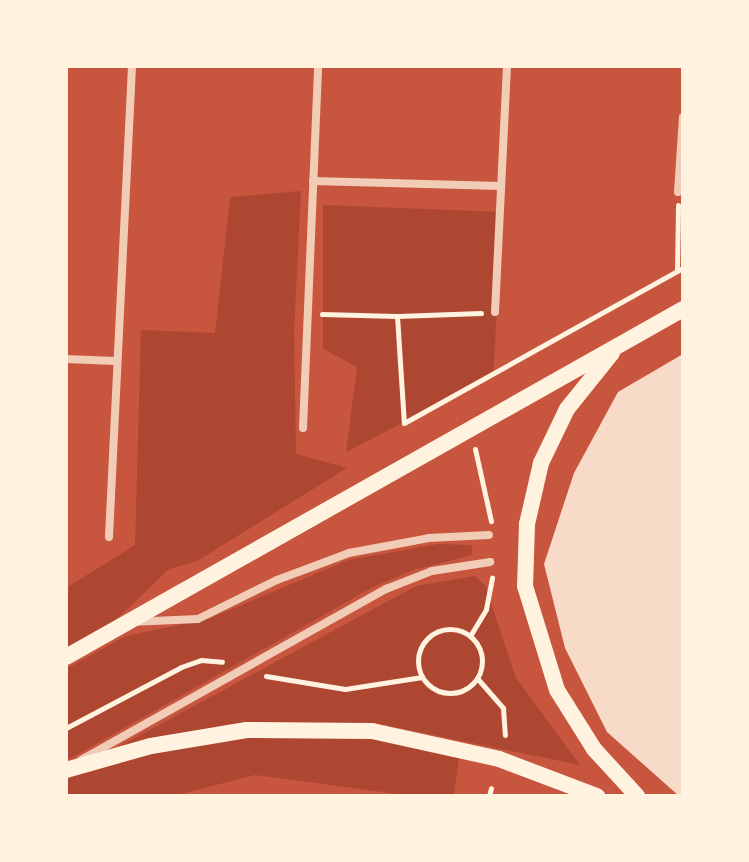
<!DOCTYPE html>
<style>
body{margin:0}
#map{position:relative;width:749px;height:862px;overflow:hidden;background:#c8553d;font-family:"Asap Condensed",sans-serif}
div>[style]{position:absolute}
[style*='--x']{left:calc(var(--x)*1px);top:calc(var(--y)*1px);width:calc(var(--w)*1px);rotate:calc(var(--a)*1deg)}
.green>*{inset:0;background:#ae4732}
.building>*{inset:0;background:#f7dbc8}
.path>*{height:5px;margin:-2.5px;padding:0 2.5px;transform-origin:2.5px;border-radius:2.5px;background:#fff3e0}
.path>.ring{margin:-2.5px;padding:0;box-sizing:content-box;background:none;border:5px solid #fff3e0;border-radius:50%}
.minor>*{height:8px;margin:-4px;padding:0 4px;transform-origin:4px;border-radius:4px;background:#f1ccb7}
.secondary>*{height:16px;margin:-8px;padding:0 8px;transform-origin:8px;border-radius:8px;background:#fff3e0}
span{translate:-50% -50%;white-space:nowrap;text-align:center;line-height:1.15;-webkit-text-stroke:8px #fff3e0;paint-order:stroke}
.frame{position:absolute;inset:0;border:68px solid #fff3e0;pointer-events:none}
</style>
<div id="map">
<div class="green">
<i style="clip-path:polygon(301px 191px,294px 332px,296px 454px,347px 468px,197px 561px,169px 569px,116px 620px,66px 649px,66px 588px,135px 545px,141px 330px,215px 333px,230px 197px)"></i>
<i style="clip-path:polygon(323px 205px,503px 212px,493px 376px,346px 452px,357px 367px,323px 349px)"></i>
<i style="clip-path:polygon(438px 544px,472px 545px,472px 555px,413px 570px,373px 587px,66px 761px,66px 669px,126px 636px,211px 618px,348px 560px)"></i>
<i style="clip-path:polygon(475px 576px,485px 585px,516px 678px,580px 765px,375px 723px,230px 724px,109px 752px,416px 586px)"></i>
<i style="clip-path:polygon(373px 736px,459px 756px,454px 796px,413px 796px,255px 775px,173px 796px,66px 796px,66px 777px,142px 754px,246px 737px)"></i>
</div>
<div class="building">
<i style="clip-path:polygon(683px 354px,683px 796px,679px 796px,607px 732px,565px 648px,544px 564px,574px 473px,618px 392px)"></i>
</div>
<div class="path">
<i style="--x:677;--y:271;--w:66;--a:-89.1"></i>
<i style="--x:481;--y:313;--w:84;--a:178"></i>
<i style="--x:397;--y:316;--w:107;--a:86.3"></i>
<i style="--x:404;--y:423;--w:319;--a:-29.1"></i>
<i style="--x:322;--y:314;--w:75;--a:1.5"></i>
<i style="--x:475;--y:449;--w:74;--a:77.5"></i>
<i class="ring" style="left:418px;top:629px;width:59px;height:59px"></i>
<i style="--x:470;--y:636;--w:31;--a:-59"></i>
<i style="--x:486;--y:609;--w:32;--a:-79"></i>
<i style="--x:266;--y:676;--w:80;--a:9.3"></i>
<i style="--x:345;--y:689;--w:78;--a:-8.9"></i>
<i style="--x:477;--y:678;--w:40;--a:49"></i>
<i style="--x:503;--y:708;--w:27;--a:86"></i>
<i style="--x:66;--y:728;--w:130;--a:-27.9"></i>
<i style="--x:181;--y:667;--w:21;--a:-19"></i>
<i style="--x:201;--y:660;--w:21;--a:5"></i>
<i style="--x:489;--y:796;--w:8;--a:-76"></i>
</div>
<div class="minor">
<i style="--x:313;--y:181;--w:187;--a:1.5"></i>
<i style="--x:678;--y:192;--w:75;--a:-86.2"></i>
<i style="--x:495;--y:312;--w:246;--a:-87.2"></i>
<i style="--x:66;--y:359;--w:49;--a:2.3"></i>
<i style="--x:303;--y:428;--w:362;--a:-87.6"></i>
<i style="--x:109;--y:537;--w:472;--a:-87.2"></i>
<i style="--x:130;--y:622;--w:68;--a:-2.5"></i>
<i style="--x:198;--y:619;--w:88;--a:-26.3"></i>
<i style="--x:277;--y:580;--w:77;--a:-20.6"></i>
<i style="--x:349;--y:553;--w:81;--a:-10.6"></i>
<i style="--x:429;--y:538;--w:60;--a:-2.9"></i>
<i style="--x:81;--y:760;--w:350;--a:-29.3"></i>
<i style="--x:386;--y:589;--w:49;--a:-21.4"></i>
<i style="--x:432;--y:571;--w:59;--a:-8.8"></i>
</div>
<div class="secondary">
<i style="--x:612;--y:353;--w:72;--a:128.8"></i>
<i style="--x:567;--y:409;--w:60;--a:115.7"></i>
<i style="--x:541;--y:463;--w:63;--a:102.9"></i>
<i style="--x:527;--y:524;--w:62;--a:91.8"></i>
<i style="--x:525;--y:586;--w:109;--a:72.9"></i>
<i style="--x:557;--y:690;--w:70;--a:57.9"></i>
<i style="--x:594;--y:749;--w:64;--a:47.5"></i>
<i style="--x:66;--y:657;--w:708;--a:-29.42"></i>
<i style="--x:66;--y:770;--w:88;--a:-15.8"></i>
<i style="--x:151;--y:746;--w:97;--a:-9.5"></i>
<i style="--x:247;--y:730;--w:125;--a:0.5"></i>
<i style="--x:372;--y:731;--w:130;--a:12.4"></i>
<i style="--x:499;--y:759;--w:105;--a:20.7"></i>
</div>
<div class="frame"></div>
</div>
